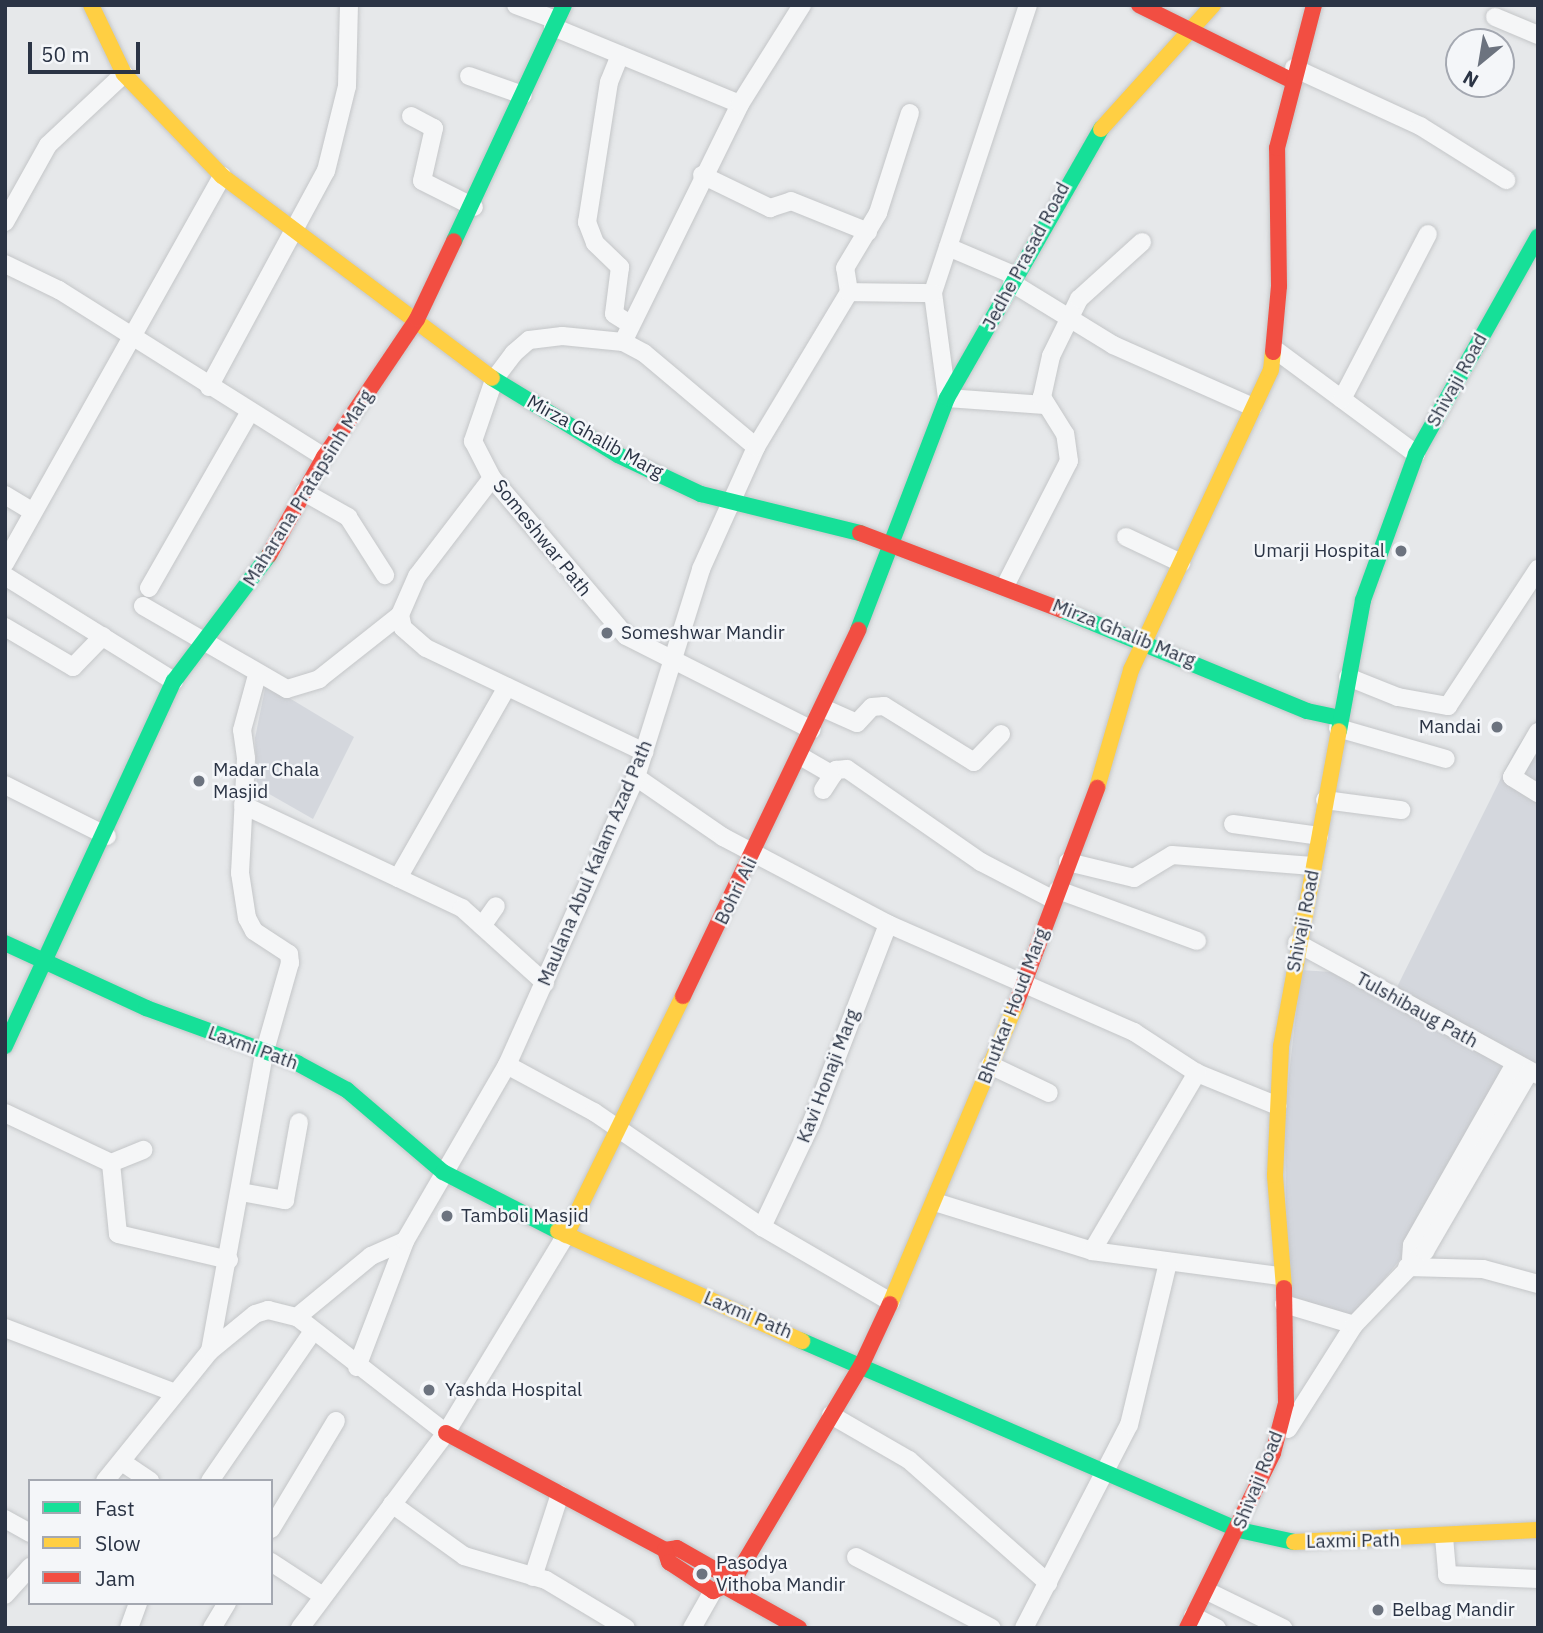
<!DOCTYPE html>
<style>
body{margin:0}
#map{position:relative;width:1543px;height:1633px;overflow:hidden;background:#e6e8ea;font-family:"IBM Plex Sans",sans-serif}
div>[style]{position:absolute}
[style*='--x']{left:calc(var(--x)*1px);top:calc(var(--y)*1px);width:calc(var(--w)*1px);rotate:calc(var(--a)*1deg)}
.built>*{inset:0;background:#d4d7dd}
.roads{filter:drop-shadow(0 0 2px #c4c6c8) drop-shadow(0 0 2px #c4c6c8)}
.street>*{height:18px;margin:-9px;padding:0 9px;transform-origin:9px;border-radius:9px;background:#f5f6f7}
.fast>*{height:16px;margin:-8px;padding:0 8px;transform-origin:8px;border-radius:8px;background:#16e098}
.slow>*{height:16px;margin:-8px;padding:0 8px;transform-origin:8px;border-radius:8px;background:#ffcf43}
.jam>*{height:16px;margin:-8px;padding:0 8px;transform-origin:8px;border-radius:8px;background:#f24e42}
.dots>*{width:19px;height:19px;translate:-50% -50%;box-sizing:border-box;border:4px solid #f4f6f9;border-radius:50%}
span{translate:-50% -50%;white-space:nowrap;text-align:center;line-height:1.15;-webkit-text-stroke:5px #f4f6f9;paint-order:stroke}
.street-label{font-size:19px;color:#2b3445}
.poi-label{font-size:19px;color:#2b3445}
.right{translate:-100% -50%;text-align:right}
.left{translate:0 -50%;text-align:left}
.frame{position:absolute;inset:0;border:7px solid #2b3445;pointer-events:none}
.legend{position:absolute;left:28px;top:1479px;width:245px;height:126px;box-sizing:border-box;background:#f4f6f9;border:2px solid #a4a8b1;margin:0;padding:9px 12px;list-style:none;font-size:21px;color:#2b3445}
.legend li{display:flex;align-items:center;gap:14px;height:35px}
.legend b{width:35px;border:2px solid #a4a8b1}
.north{position:absolute;left:1445px;top:28px;width:70px;height:70px;box-sizing:border-box;background:#f4f6f9;border:2px solid #a4a8b1;border-radius:50%;rotate:210deg;font-size:19px;font-weight:700;line-height:28px;text-align:center;color:#2b3445}
.north::after{content:'';display:block;margin:auto;width:24px;height:32px;background:#6c737f;clip-path:polygon(50% 0,100% 100%,50% 72%,0 100%)}
.scale{position:absolute;left:28px;top:42px;width:112px;height:32px;box-sizing:border-box;border:4px solid #2b3445;border-top:0;padding-left:9px;font-size:21px;line-height:24px;white-space:nowrap;color:#2b3445;-webkit-text-stroke:5px #f4f6f9;paint-order:stroke}
</style>
<div id="map">
<div class="built">
<i style="clip-path:polygon(266px 684px,354px 737px,313px 819px,257px 787px,255px 738px)"></i>
<i style="clip-path:polygon(1538px 718px,1538px 1065px,1396px 989px,1515px 750px)"></i>
<i style="clip-path:polygon(1301px 970px,1345px 973px,1508px 1067px,1399px 1261px,1353px 1317px,1287px 1295px,1285px 1110px)"></i>
</div>
<div class="roads">
<div class="street">
<i style="--x:516;--y:5;--w:43;--a:20.6"></i>
<i style="--x:1028;--y:5;--w:303;--a:108.3"></i>
<i style="--x:933;--y:293;--w:106;--a:82.4"></i>
<i style="--x:947;--y:398;--w:98;--a:4.1"></i>
<i style="--x:1495;--y:17;--w:47;--a:22.7"></i>
<i style="--x:553;--y:27;--w:202;--a:22.4"></i>
<i style="--x:620;--y:55;--w:29;--a:112"></i>
<i style="--x:609;--y:82;--w:142;--a:98.9"></i>
<i style="--x:587;--y:222;--w:22;--a:69"></i>
<i style="--x:595;--y:243;--w:35;--a:44"></i>
<i style="--x:620;--y:267;--w:47;--a:97.3"></i>
<i style="--x:614;--y:314;--w:19;--a:32"></i>
<i style="--x:1294;--y:68;--w:139;--a:24.7"></i>
<i style="--x:1420;--y:126;--w:102;--a:32.1"></i>
<i style="--x:469;--y:76;--w:57;--a:19.4"></i>
<i style="--x:411;--y:116;--w:26;--a:28"></i>
<i style="--x:434;--y:128;--w:54;--a:102.8"></i>
<i style="--x:422;--y:181;--w:58;--a:26.6"></i>
<i style="--x:702;--y:175;--w:76;--a:25.9"></i>
<i style="--x:770;--y:208;--w:22;--a:-18"></i>
<i style="--x:791;--y:201;--w:83;--a:21.9"></i>
<i style="--x:5;--y:222;--w:88;--a:-60.8"></i>
<i style="--x:48;--y:145;--w:104;--a:-43.1"></i>
<i style="--x:948;--y:247;--w:74;--a:23.1"></i>
<i style="--x:5;--y:264;--w:60;--a:25.7"></i>
<i style="--x:59;--y:290;--w:313;--a:32.2"></i>
<i style="--x:1012;--y:283;--w:119;--a:31.5"></i>
<i style="--x:1113;--y:345;--w:153;--a:23.9"></i>
<i style="--x:849;--y:292;--w:24;--a:-99"></i>
<i style="--x:845;--y:268;--w:64;--a:-59"></i>
<i style="--x:878;--y:213;--w:105;--a:-72.3"></i>
<i style="--x:623;--y:342;--w:265;--a:-63.8"></i>
<i style="--x:740;--y:104;--w:117;--a:-57.9"></i>
<i style="--x:1277;--y:351;--w:173;--a:36.5"></i>
<i style="--x:209;--y:387;--w:246;--a:-61.6"></i>
<i style="--x:326;--y:171;--w:88;--a:-76.1"></i>
<i style="--x:347;--y:86;--w:81;--a:-88.6"></i>
<i style="--x:1342;--y:399;--w:186;--a:-62.5"></i>
<i style="--x:756;--y:447;--w:146;--a:-140"></i>
<i style="--x:644;--y:353;--w:24;--a:-152"></i>
<i style="--x:623;--y:342;--w:61;--a:-174.4"></i>
<i style="--x:562;--y:336;--w:33;--a:173"></i>
<i style="--x:529;--y:340;--w:20;--a:139"></i>
<i style="--x:514;--y:353;--w:34;--a:127"></i>
<i style="--x:494;--y:380;--w:65;--a:109"></i>
<i style="--x:473;--y:441;--w:42;--a:62.8"></i>
<i style="--x:492;--y:478;--w:207;--a:49.7"></i>
<i style="--x:626;--y:636;--w:208;--a:26.8"></i>
<i style="--x:492;--y:478;--w:123;--a:127.4"></i>
<i style="--x:417;--y:576;--w:43;--a:113.6"></i>
<i style="--x:400;--y:615;--w:13;--a:77"></i>
<i style="--x:403;--y:628;--w:30;--a:41"></i>
<i style="--x:426;--y:648;--w:242;--a:25.5"></i>
<i style="--x:304;--y:492;--w:51;--a:29.6"></i>
<i style="--x:348;--y:517;--w:69;--a:57.5"></i>
<i style="--x:5;--y:495;--w:31;--a:31"></i>
<i style="--x:1126;--y:537;--w:61;--a:25.3"></i>
<i style="--x:5;--y:563;--w:444;--a:-60.7"></i>
<i style="--x:5;--y:576;--w:199;--a:31.9"></i>
<i style="--x:1005;--y:586;--w:140;--a:-62.9"></i>
<i style="--x:1069;--y:461;--w:27;--a:-98"></i>
<i style="--x:1065;--y:434;--w:44;--a:-121.9"></i>
<i style="--x:1042;--y:397;--w:42;--a:-77.6"></i>
<i style="--x:1051;--y:356;--w:64;--a:-63.8"></i>
<i style="--x:1079;--y:299;--w:85;--a:-42.1"></i>
<i style="--x:149;--y:588;--w:203;--a:-60.2"></i>
<i style="--x:143;--y:606;--w:166;--a:30"></i>
<i style="--x:287;--y:689;--w:34;--a:-17"></i>
<i style="--x:319;--y:679;--w:103;--a:-38.3"></i>
<i style="--x:5;--y:627;--w:79;--a:30.5"></i>
<i style="--x:73;--y:667;--w:43;--a:-45.9"></i>
<i style="--x:1348;--y:677;--w:54;--a:21.8"></i>
<i style="--x:1398;--y:697;--w:51;--a:10.2"></i>
<i style="--x:1448;--y:706;--w:164;--a:-56.7"></i>
<i style="--x:823;--y:708;--w:37;--a:24"></i>
<i style="--x:857;--y:723;--w:22;--a:-47"></i>
<i style="--x:872;--y:707;--w:12;--a:-5"></i>
<i style="--x:884;--y:706;--w:106;--a:31.9"></i>
<i style="--x:974;--y:762;--w:39;--a:-46"></i>
<i style="--x:1338;--y:728;--w:112;--a:16"></i>
<i style="--x:1538;--y:732;--w:52;--a:120"></i>
<i style="--x:1512;--y:777;--w:31;--a:32"></i>
<i style="--x:800;--y:756;--w:38;--a:30"></i>
<i style="--x:636;--y:777;--w:106;--a:34.6"></i>
<i style="--x:723;--y:837;--w:187;--a:27.8"></i>
<i style="--x:888;--y:924;--w:269;--a:23.7"></i>
<i style="--x:1134;--y:1032;--w:75;--a:33.1"></i>
<i style="--x:1197;--y:1073;--w:87;--a:22.2"></i>
<i style="--x:5;--y:785;--w:114;--a:26.6"></i>
<i style="--x:823;--y:790;--w:24;--a:-57"></i>
<i style="--x:836;--y:770;--w:11;--a:-5"></i>
<i style="--x:847;--y:769;--w:163;--a:34.8"></i>
<i style="--x:981;--y:862;--w:82;--a:27.5"></i>
<i style="--x:1325;--y:800;--w:77;--a:7.5"></i>
<i style="--x:243;--y:805;--w:242;--a:25.2"></i>
<i style="--x:462;--y:908;--w:112;--a:42.1"></i>
<i style="--x:1233;--y:824;--w:87;--a:7.9"></i>
<i style="--x:1068;--y:862;--w:68;--a:13.6"></i>
<i style="--x:1134;--y:878;--w:44;--a:-31.2"></i>
<i style="--x:1172;--y:855;--w:141;--a:4.5"></i>
<i style="--x:398;--y:878;--w:220;--a:-60.3"></i>
<i style="--x:1058;--y:890;--w:148;--a:20.1"></i>
<i style="--x:482;--y:926;--w:24;--a:-55"></i>
<i style="--x:1297;--y:943;--w:275;--a:28.7"></i>
<i style="--x:507;--y:1065;--w:99;--a:28.4"></i>
<i style="--x:594;--y:1112;--w:204;--a:34.4"></i>
<i style="--x:762;--y:1227;--w:149;--a:30.2"></i>
<i style="--x:990;--y:1065;--w:65;--a:25.4"></i>
<i style="--x:5;--y:1113;--w:117;--a:25.3"></i>
<i style="--x:111;--y:1163;--w:71;--a:84.4"></i>
<i style="--x:118;--y:1234;--w:114;--a:13.2"></i>
<i style="--x:111;--y:1163;--w:35;--a:-22"></i>
<i style="--x:241;--y:1192;--w:45;--a:10.3"></i>
<i style="--x:285;--y:1200;--w:79;--a:-79.8"></i>
<i style="--x:935;--y:1202;--w:164;--a:17.3"></i>
<i style="--x:1092;--y:1251;--w:190;--a:7.6"></i>
<i style="--x:762;--y:1227;--w:114;--a:-64.6"></i>
<i style="--x:811;--y:1124;--w:214;--a:-68.9"></i>
<i style="--x:1092;--y:1251;--w:207;--a:-59.5"></i>
<i style="--x:1411;--y:1259;--w:14;--a:-86"></i>
<i style="--x:1412;--y:1245;--w:208;--a:-60.4"></i>
<i style="--x:1407;--y:1267;--w:76;--a:1.5"></i>
<i style="--x:1483;--y:1269;--w:57;--a:15.3"></i>
<i style="--x:1284;--y:1304;--w:73;--a:16.7"></i>
<i style="--x:297;--y:1317;--w:96;--a:-39.5"></i>
<i style="--x:371;--y:1256;--w:37;--a:-24"></i>
<i style="--x:5;--y:1328;--w:182;--a:20.9"></i>
<i style="--x:210;--y:1351;--w:58;--a:-39.4"></i>
<i style="--x:255;--y:1314;--w:14;--a:-17"></i>
<i style="--x:268;--y:1310;--w:30;--a:14"></i>
<i style="--x:297;--y:1317;--w:189;--a:37.9"></i>
<i style="--x:357;--y:1367;--w:135;--a:-69.1"></i>
<i style="--x:405;--y:1241;--w:203;--a:-59.9"></i>
<i style="--x:507;--y:1065;--w:316;--a:-65.9"></i>
<i style="--x:636;--y:777;--w:218;--a:-72.6"></i>
<i style="--x:701;--y:569;--w:134;--a:-65.7"></i>
<i style="--x:756;--y:447;--w:181;--a:-59"></i>
<i style="--x:849;--y:292;--w:84;--a:0.7"></i>
<i style="--x:831;--y:1415;--w:90;--a:30"></i>
<i style="--x:909;--y:1460;--w:186;--a:41.5"></i>
<i style="--x:1288;--y:1429;--w:123;--a:-57.6"></i>
<i style="--x:1354;--y:1325;--w:103;--a:-46.2"></i>
<i style="--x:1425;--y:1251;--w:207;--a:-59.8"></i>
<i style="--x:122;--y:1462;--w:34;--a:34"></i>
<i style="--x:105;--y:1481;--w:167;--a:-51.1"></i>
<i style="--x:210;--y:1351;--w:302;--a:-79.7"></i>
<i style="--x:264;--y:1054;--w:95;--a:-74.1"></i>
<i style="--x:290;--y:963;--w:9;--a:-96"></i>
<i style="--x:289;--y:954;--w:42;--a:-146.7"></i>
<i style="--x:254;--y:931;--w:15;--a:-118"></i>
<i style="--x:247;--y:918;--w:46;--a:-98.8"></i>
<i style="--x:240;--y:873;--w:115;--a:-87"></i>
<i style="--x:246;--y:758;--w:28;--a:-98"></i>
<i style="--x:242;--y:730;--w:57;--a:-74.7"></i>
<i style="--x:210;--y:1481;--w:182;--a:-55.5"></i>
<i style="--x:392;--y:1504;--w:89;--a:35.8"></i>
<i style="--x:464;--y:1556;--w:85;--a:16.3"></i>
<i style="--x:546;--y:1580;--w:93;--a:31"></i>
<i style="--x:5;--y:1519;--w:29;--a:29"></i>
<i style="--x:271;--y:1529;--w:126;--a:-59"></i>
<i style="--x:1444;--y:1537;--w:38;--a:85"></i>
<i style="--x:1447;--y:1575;--w:91;--a:2.5"></i>
<i style="--x:856;--y:1557;--w:153;--a:27.6"></i>
<i style="--x:271;--y:1562;--w:62;--a:33.2"></i>
<i style="--x:533;--y:1577;--w:87;--a:-72"></i>
<i style="--x:1207;--y:1591;--w:85;--a:26"></i>
<i style="--x:5;--y:1595;--w:38;--a:-48"></i>
<i style="--x:1193;--y:1616;--w:27;--a:27"></i>
<i style="--x:129;--y:1628;--w:27;--a:-70"></i>
<i style="--x:212;--y:1628;--w:29;--a:-59"></i>
<i style="--x:300;--y:1628;--w:244;--a:-53.2"></i>
<i style="--x:446;--y:1433;--w:232;--a:-58.8"></i>
<i style="--x:692;--y:1628;--w:43;--a:-60.4"></i>
<i style="--x:1024;--y:1628;--w:229;--a:-62.7"></i>
<i style="--x:1129;--y:1425;--w:167;--a:-76.5"></i>
</div>
<div class="fast">
<i style="--x:454;--y:241;--w:260;--a:-65"></i>
<i style="--x:492;--y:378;--w:148;--a:31.4"></i>
<i style="--x:618;--y:455;--w:92;--a:25.2"></i>
<i style="--x:701;--y:494;--w:164;--a:13.8"></i>
<i style="--x:1062;--y:610;--w:265;--a:22.4"></i>
<i style="--x:1307;--y:711;--w:34;--a:12"></i>
<i style="--x:858;--y:630;--w:248;--a:-69"></i>
<i style="--x:947;--y:398;--w:310;--a:-60.2"></i>
<i style="--x:1339;--y:731;--w:133;--a:-79.6"></i>
<i style="--x:1363;--y:600;--w:155;--a:-70"></i>
<i style="--x:1416;--y:454;--w:249;--a:-60.7"></i>
<i style="--x:5;--y:943;--w:155;--a:24.7"></i>
<i style="--x:146;--y:1008;--w:161;--a:20"></i>
<i style="--x:297;--y:1063;--w:57;--a:28.4"></i>
<i style="--x:347;--y:1090;--w:126;--a:40.5"></i>
<i style="--x:443;--y:1172;--w:129;--a:27.2"></i>
<i style="--x:5;--y:1046;--w:402;--a:-65.2"></i>
<i style="--x:174;--y:681;--w:158;--a:-53"></i>
<i style="--x:802;--y:1341;--w:476;--a:23.4"></i>
<i style="--x:1239;--y:1530;--w:56;--a:12.3"></i>
</div>
<div class="slow">
<i style="--x:91;--y:5;--w:76;--a:64.4"></i>
<i style="--x:124;--y:74;--w:141;--a:46.1"></i>
<i style="--x:222;--y:176;--w:337;--a:36.8"></i>
<i style="--x:1101;--y:129;--w:167;--a:-47.9"></i>
<i style="--x:1097;--y:788;--w:123;--a:-73.9"></i>
<i style="--x:1131;--y:670;--w:331;--a:-65"></i>
<i style="--x:1271;--y:370;--w:18;--a:-84"></i>
<i style="--x:558;--y:1231;--w:268;--a:24.3"></i>
<i style="--x:566;--y:1235;--w:266;--a:-63.9"></i>
<i style="--x:1284;--y:1288;--w:113;--a:-94.6"></i>
<i style="--x:1275;--y:1175;--w:129;--a:-87.3"></i>
<i style="--x:1281;--y:1046;--w:320;--a:-79.6"></i>
<i style="--x:890;--y:1304;--w:325;--a:-67.2"></i>
<i style="--x:1294;--y:1542;--w:244;--a:-2.8"></i>
</div>
<div class="jam">
<i style="--x:1139;--y:5;--w:169;--a:26.3"></i>
<i style="--x:1273;--y:352;--w:66;--a:-84.8"></i>
<i style="--x:1279;--y:286;--w:138;--a:-90.8"></i>
<i style="--x:1277;--y:148;--w:148;--a:-75.5"></i>
<i style="--x:860;--y:533;--w:216;--a:20.9"></i>
<i style="--x:269;--y:555;--w:112;--a:-60.7"></i>
<i style="--x:324;--y:457;--w:166;--a:-56"></i>
<i style="--x:417;--y:319;--w:86;--a:-64.6"></i>
<i style="--x:683;--y:996;--w:406;--a:-64.4"></i>
<i style="--x:1016;--y:1004;--w:231;--a:-69.4"></i>
<i style="--x:446;--y:1433;--w:248;--a:28.1"></i>
<i style="--x:665;--y:1550;--w:12;--a:-9"></i>
<i style="--x:677;--y:1548;--w:53;--a:29.5"></i>
<i style="--x:723;--y:1574;--w:12;--a:85"></i>
<i style="--x:665;--y:1550;--w:13;--a:72"></i>
<i style="--x:669;--y:1562;--w:53;--a:33.4"></i>
<i style="--x:713;--y:1591;--w:12;--a:-24"></i>
<i style="--x:724;--y:1586;--w:86;--a:29.2"></i>
<i style="--x:729;--y:1588;--w:261;--a:-59.3"></i>
<i style="--x:862;--y:1364;--w:66;--a:-65"></i>
<i style="--x:1187;--y:1628;--w:195;--a:-63.8"></i>
<i style="--x:1273;--y:1453;--w:52;--a:-75.4"></i>
<i style="--x:1286;--y:1403;--w:115;--a:-91"></i>
</div>
</div>
<div class="dots">
<i style="left:1401px;top:551px;background:#6c737f"></i>
<i style="left:607px;top:633px;background:#6c737f"></i>
<i style="left:1497px;top:727px;background:#6c737f"></i>
<i style="left:199px;top:781px;background:#6c737f"></i>
<i style="left:447px;top:1216px;background:#6c737f"></i>
<i style="left:429px;top:1390px;background:#6c737f"></i>
<i style="left:702px;top:1574px;background:#6c737f"></i>
<i style="left:1378px;top:1610px;background:#6c737f"></i>
</div>
<div class="street-label">
<span style="left:1026px;top:256px;rotate:-62deg">Jedhe Prasad Road</span>
<span style="left:1457px;top:380px;rotate:-61deg">Shivaji Road</span>
<span style="left:595px;top:437px;rotate:29deg">Mirza Ghalib Marg</span>
<span style="left:308px;top:488px;rotate:-58deg">Maharana Pratapsinh Marg</span>
<span style="left:542px;top:538px;rotate:51deg">Someshwar Path</span>
<span style="left:1124px;top:633px;rotate:22deg">Mirza Ghalib Marg</span>
<span style="left:595px;top:863px;rotate:-67deg">Maulana Abul Kalam Azad Path</span>
<span style="left:736px;top:891px;rotate:-64deg">Bohri Ali</span>
<span style="left:1303px;top:921px;rotate:-79deg">Shivaji Road</span>
<span style="left:1013px;top:1006px;rotate:-69deg">Bhutkar Houd Marg</span>
<span style="left:1417px;top:1010px;rotate:29deg">Tulshibaug Path</span>
<span style="left:253px;top:1048px;rotate:20deg">Laxmi Path</span>
<span style="left:828px;top:1076px;rotate:-69deg">Kavi Honaji Marg</span>
<span style="left:748px;top:1315px;rotate:23deg">Laxmi Path</span>
<span style="left:1258px;top:1480px;rotate:-68deg">Shivaji Road</span>
<span style="left:1353px;top:1541px;rotate:-1deg">Laxmi Path</span>
</div>
<div class="poi-label">
<span class="right" style="left:1385px;top:551px">Umarji Hospital</span>
<span class="left" style="left:621px;top:633px">Someshwar Mandir</span>
<span class="right" style="left:1481px;top:727px">Mandai</span>
<span class="left" style="left:213px;top:781px">Madar Chala<br>Masjid</span>
<span class="left" style="left:461px;top:1216px">Tamboli Masjid</span>
<span class="left" style="left:445px;top:1390px">Yashda Hospital</span>
<span class="left" style="left:716px;top:1574px">Pasodya<br>Vithoba Mandir</span>
<span class="left" style="left:1392px;top:1610px">Belbag Mandir</span>
</div>
<div class="frame"></div>
<ul class="legend">
<li><b style="height:9px;background:#16e098"></b>Fast</li>
<li><b style="height:9px;background:#ffcf43"></b>Slow</li>
<li><b style="height:9px;background:#f24e42"></b>Jam</li>
</ul>
<div class="north">N</div>
<div class="scale">50 m</div>
</div>
